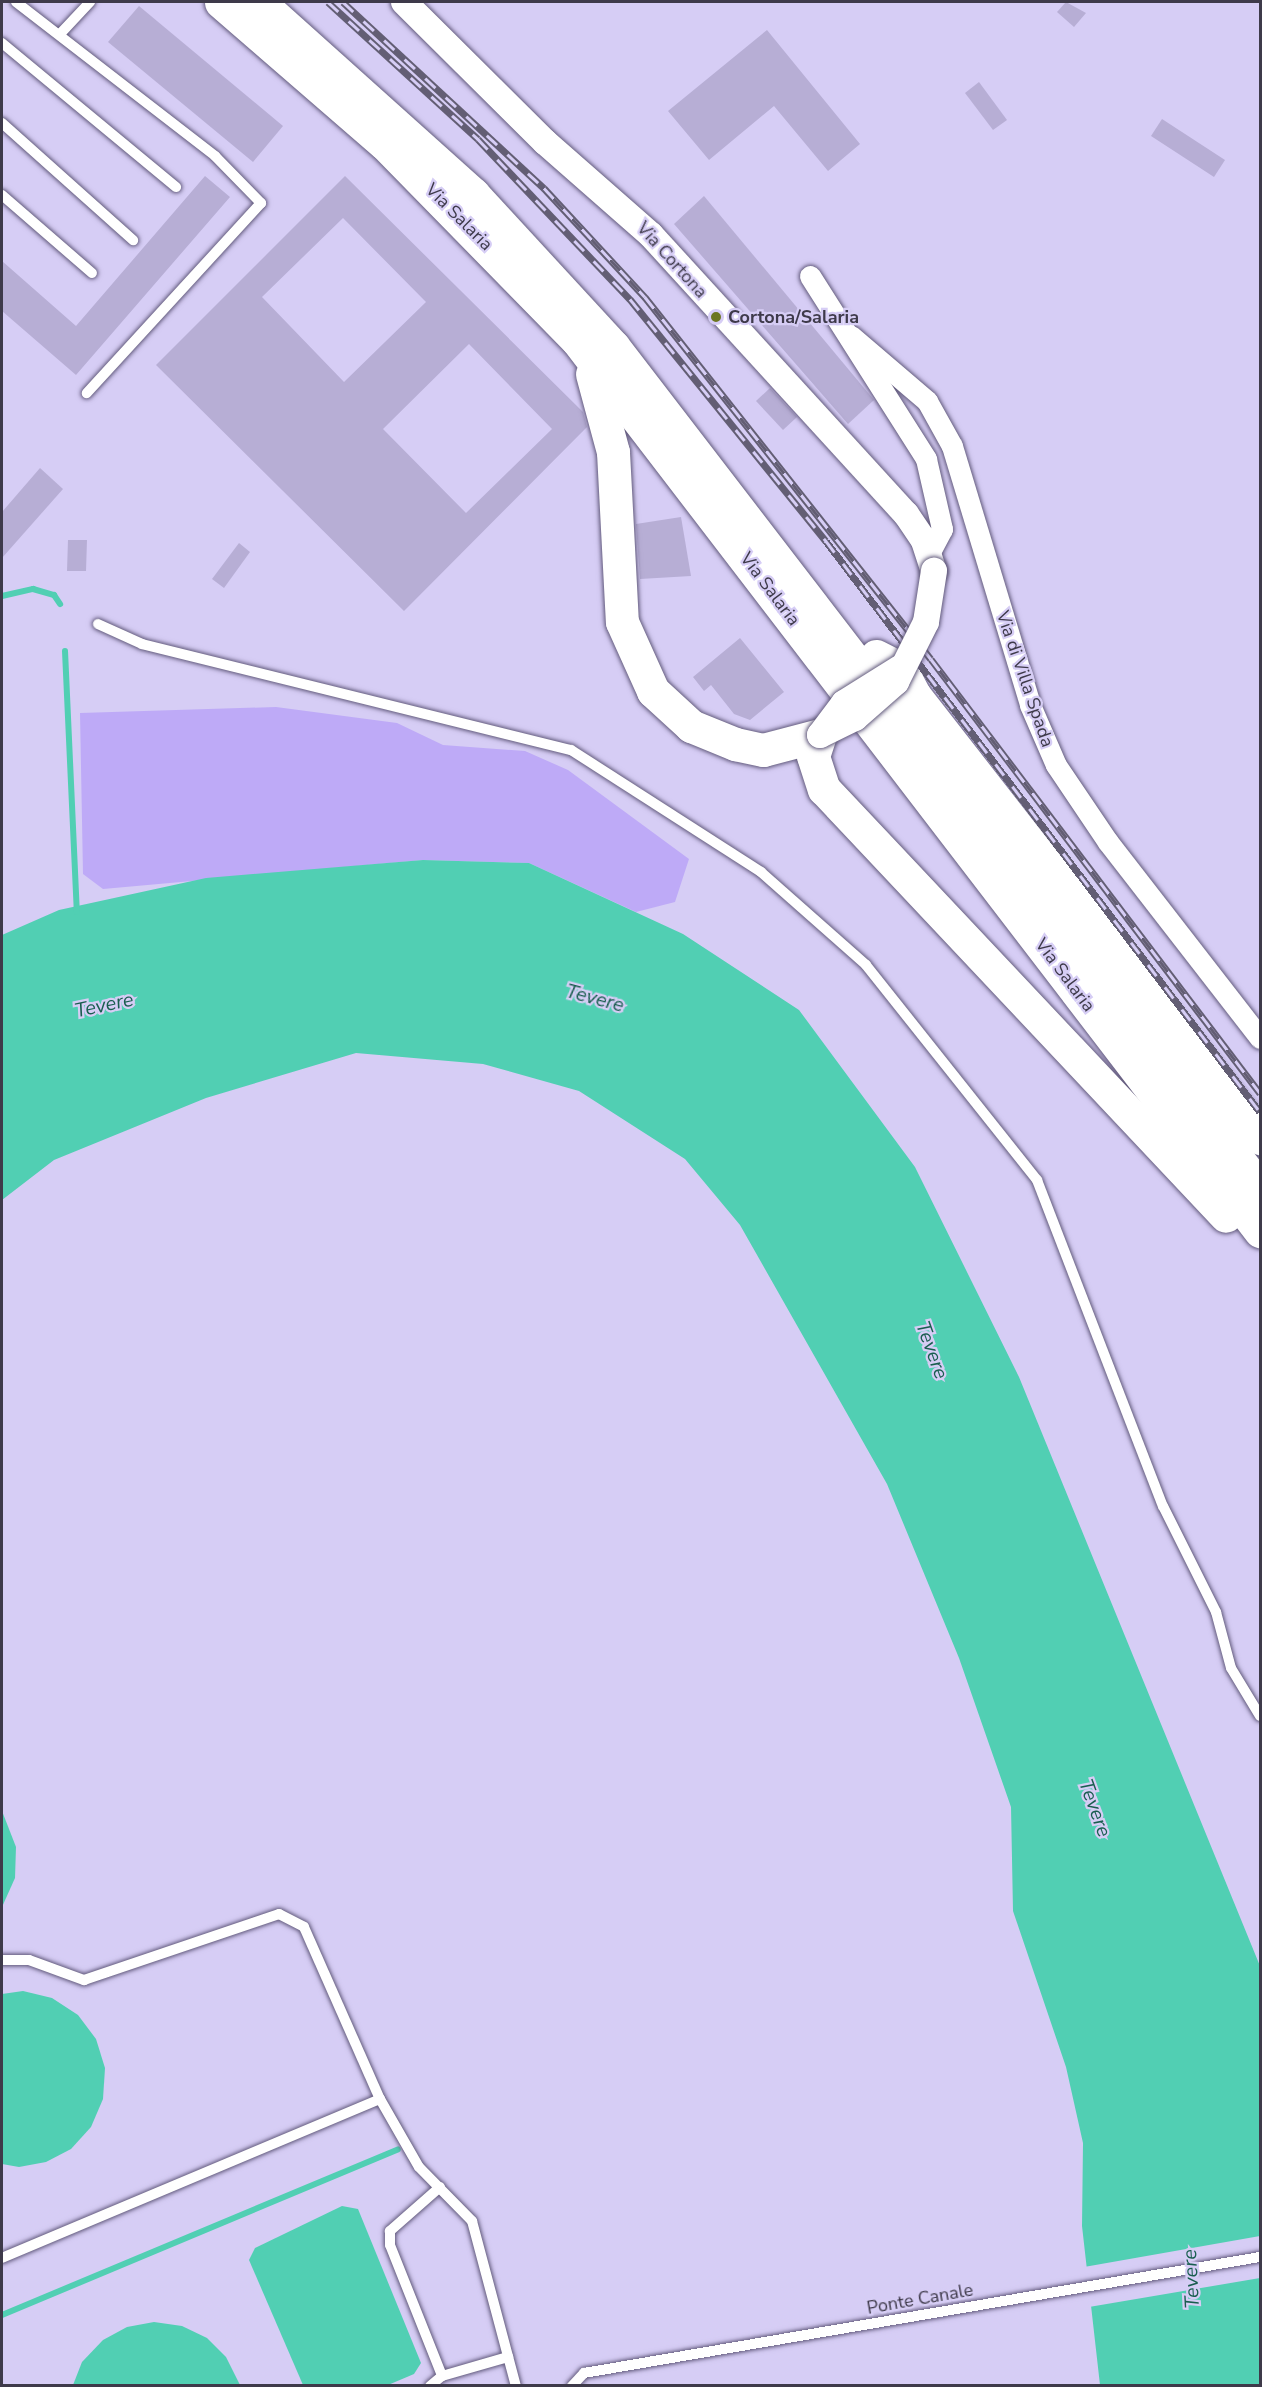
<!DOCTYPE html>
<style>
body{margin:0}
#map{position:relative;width:1262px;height:2387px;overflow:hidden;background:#d6cdf5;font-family:"Nunito Sans",sans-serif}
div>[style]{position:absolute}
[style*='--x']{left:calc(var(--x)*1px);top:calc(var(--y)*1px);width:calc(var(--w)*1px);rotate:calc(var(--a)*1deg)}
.green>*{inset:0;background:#beaaf7}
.water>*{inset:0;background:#51cfb3}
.pier>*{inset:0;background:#d6cdf5}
.stream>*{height:6px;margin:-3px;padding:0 3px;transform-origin:3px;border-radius:3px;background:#51cfb3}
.building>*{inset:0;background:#b7aed5}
.roads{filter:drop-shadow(0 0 2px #635b7d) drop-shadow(0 0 2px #635b7d)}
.service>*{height:10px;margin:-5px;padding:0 5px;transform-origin:5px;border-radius:5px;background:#fff}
.minor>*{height:21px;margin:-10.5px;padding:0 10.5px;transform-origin:10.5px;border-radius:10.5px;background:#fff}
.tertiary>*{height:26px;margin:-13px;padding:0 13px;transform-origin:13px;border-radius:13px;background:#fff}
.primary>*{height:33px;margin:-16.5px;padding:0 16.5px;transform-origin:16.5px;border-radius:16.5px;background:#fff}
.rail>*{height:7px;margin-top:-3.5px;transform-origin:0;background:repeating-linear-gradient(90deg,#d6cdf5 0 14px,#635e74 0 28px);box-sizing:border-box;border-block:2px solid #635e74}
.bridges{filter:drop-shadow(0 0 2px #635b7d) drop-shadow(0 0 2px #635b7d)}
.tertiary-bridge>*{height:26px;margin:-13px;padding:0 13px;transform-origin:13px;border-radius:13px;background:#fff}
.dots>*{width:16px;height:16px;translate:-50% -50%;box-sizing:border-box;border:3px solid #d6cdf5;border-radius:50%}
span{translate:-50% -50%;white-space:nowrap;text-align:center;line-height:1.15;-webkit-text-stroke:4.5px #d6cdf5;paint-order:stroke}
.street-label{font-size:18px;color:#3e3a4a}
.poi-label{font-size:18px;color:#3e3a4a;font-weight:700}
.left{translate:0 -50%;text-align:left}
.water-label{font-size:20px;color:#195e4f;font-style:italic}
.frame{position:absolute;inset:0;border:3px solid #3e3a4a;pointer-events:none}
</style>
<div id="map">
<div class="green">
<i style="clip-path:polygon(276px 707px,397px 723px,443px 745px,525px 751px,568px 770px,689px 859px,675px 902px,636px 912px,529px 863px,423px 860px,103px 889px,83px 874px,80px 713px)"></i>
</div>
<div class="water">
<i style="clip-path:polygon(423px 860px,529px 863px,683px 934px,799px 1010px,915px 1167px,1019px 1377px,1260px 1966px,1260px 2385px,1100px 2385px,1082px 2226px,1083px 2143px,1066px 2067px,1013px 1911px,1011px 1807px,959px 1658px,887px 1484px,740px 1225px,685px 1159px,579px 1091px,483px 1064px,356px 1053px,206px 1098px,54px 1160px,2px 1200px,2px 935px,59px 910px,206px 878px)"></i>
<i style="clip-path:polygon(2px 1811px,16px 1847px,15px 1878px,2px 1907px)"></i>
<i style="clip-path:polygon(23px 1991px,52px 1998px,78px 2015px,96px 2039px,105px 2068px,103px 2099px,91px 2127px,71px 2149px,46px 2162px,19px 2167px,2px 2164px,2px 1994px)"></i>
<i style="clip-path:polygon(342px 2206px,358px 2209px,421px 2363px,414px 2374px,388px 2385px,303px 2385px,249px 2260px,255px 2248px)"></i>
<i style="clip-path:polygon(154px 2322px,182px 2326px,207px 2338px,226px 2357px,240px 2385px,73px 2385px,82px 2362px,103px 2340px,127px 2327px)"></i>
</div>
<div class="pier">
<i style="clip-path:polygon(1260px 2236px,1260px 2278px,1089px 2307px,1084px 2267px)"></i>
</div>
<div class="stream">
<i style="--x:2;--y:596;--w:32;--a:-13"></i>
<i style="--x:33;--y:589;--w:22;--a:16"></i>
<i style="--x:54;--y:595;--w:11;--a:56"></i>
<i style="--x:65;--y:651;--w:261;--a:87.4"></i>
<i style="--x:2;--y:2315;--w:429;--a:-22.7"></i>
</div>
<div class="building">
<i style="clip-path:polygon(1066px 2px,1086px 13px,1074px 27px,1057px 12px)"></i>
<i style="clip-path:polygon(139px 6px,283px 126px,253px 162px,108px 42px)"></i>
<i style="clip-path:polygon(767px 30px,860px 144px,828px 171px,774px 106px,709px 160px,668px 111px)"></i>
<i style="clip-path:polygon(979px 82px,1007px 120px,993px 130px,965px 93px)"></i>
<i style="clip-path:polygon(1162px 119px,1225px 160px,1214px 177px,1151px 136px)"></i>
<i style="clip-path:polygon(205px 176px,230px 197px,76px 375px,2px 311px,2px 261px,76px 326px)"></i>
<i style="clip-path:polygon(evenodd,345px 176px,583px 412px,587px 427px,404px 611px,156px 365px,345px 176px,343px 218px,426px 302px,344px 382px,262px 297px,343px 218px,345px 176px,469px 344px,552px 429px,466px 513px,383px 429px,469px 344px)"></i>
<i style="clip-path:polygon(704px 196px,874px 400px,848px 424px,674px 224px)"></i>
<i style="clip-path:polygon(770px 388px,797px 417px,783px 430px,756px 401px)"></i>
<i style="clip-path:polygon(40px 468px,63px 489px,2px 558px,2px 512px)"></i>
<i style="clip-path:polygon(681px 517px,691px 576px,640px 579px,636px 524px)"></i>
<i style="clip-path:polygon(68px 540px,87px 540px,86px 571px,67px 571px)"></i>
<i style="clip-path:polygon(239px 543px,250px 552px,224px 588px,212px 579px)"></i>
<i style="clip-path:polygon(740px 638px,784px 692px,750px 720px,734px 714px,711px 685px,704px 691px,693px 677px)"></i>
</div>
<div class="roads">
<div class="service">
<i style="--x:16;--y:2;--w:252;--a:37.7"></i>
<i style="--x:215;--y:156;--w:66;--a:45.6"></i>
<i style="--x:261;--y:203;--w:258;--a:132.5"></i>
<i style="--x:60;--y:34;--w:44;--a:-46.8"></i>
<i style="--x:2;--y:43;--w:226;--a:39.6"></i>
<i style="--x:2;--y:123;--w:176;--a:41.8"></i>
<i style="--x:2;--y:195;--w:119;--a:40.9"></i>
<i style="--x:98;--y:624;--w:48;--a:24.4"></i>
<i style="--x:142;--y:644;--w:442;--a:13.9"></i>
<i style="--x:571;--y:750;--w:226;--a:32.7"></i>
<i style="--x:761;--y:872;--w:140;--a:41.5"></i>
<i style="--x:866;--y:965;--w:275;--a:51.5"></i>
<i style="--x:1037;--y:1180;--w:350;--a:68.9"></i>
<i style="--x:1163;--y:1506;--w:119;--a:63.4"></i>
<i style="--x:1216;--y:1612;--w:58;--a:75"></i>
<i style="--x:1231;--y:1668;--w:56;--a:58.9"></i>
<i style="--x:2;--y:1960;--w:27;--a:0"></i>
<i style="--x:29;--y:1960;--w:59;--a:20"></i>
<i style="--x:84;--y:1980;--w:206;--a:-18.7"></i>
<i style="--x:279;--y:1914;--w:28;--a:27"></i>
<i style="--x:304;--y:1927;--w:188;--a:66.2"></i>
<i style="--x:380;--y:2099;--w:410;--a:157.2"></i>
<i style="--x:380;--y:2099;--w:78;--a:60.2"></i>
<i style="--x:419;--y:2167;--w:76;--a:45.5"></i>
<i style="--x:472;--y:2221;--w:171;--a:75.1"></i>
<i style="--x:440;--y:2187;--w:67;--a:138.7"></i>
<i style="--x:390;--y:2231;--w:14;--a:90"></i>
<i style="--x:390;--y:2245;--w:141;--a:68.3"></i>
<i style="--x:442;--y:2376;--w:69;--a:-16.1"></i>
<i style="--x:430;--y:2386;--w:16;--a:-40"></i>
<i style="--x:572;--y:2386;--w:18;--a:-47"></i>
<i style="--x:584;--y:2373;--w:686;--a:-9.74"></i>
</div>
<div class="minor">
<i style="--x:810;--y:276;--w:217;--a:57.6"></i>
<i style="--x:926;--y:459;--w:72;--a:77.1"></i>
<i style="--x:942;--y:529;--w:26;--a:118"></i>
<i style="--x:851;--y:336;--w:100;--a:40.5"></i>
<i style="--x:927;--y:401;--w:51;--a:60.9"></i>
<i style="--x:952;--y:446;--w:270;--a:73.2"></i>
<i style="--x:1030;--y:705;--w:65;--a:66.6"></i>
<i style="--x:1056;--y:765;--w:93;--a:56"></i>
<i style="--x:1108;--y:842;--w:248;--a:52.2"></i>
</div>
<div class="tertiary">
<i style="--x:404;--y:2;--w:199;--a:44.8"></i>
<i style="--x:545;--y:142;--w:141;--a:41.3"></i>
<i style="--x:651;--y:235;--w:378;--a:47.6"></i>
<i style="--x:906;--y:514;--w:32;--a:56"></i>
<i style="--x:924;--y:541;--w:32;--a:72"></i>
</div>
<div class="primary">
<i style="--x:221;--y:2;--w:216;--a:40.9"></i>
<i style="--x:384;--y:143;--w:276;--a:45.6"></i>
<i style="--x:577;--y:340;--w:1123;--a:52.53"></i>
<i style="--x:259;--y:2;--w:288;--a:41.9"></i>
<i style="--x:473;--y:194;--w:207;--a:47.4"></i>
<i style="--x:613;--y:346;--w:1062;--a:52.46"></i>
<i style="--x:592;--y:374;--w:81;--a:74.9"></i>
<i style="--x:613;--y:452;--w:170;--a:87"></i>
<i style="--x:622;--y:622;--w:76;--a:65.8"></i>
<i style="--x:653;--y:691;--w:52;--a:42.6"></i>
<i style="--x:691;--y:726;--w:48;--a:22.2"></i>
<i style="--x:735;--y:744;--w:29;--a:12"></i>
<i style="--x:763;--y:750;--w:59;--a:-14.7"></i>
<i style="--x:876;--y:656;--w:27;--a:27"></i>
<i style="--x:900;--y:668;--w:32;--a:62"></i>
<i style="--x:915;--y:696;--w:561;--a:52.03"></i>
<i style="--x:820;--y:735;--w:22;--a:108"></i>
<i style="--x:813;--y:756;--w:35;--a:72"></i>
<i style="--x:824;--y:789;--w:586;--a:46.73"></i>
</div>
</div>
<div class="rail">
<i style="--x:328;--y:2;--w:203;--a:42.4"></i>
<i style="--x:478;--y:139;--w:221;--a:46.5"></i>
<i style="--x:630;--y:299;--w:311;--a:51"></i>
<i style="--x:826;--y:541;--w:717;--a:52.76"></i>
<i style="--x:343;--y:2;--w:274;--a:42.8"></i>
<i style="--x:544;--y:188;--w:149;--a:47.2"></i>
<i style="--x:645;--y:297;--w:461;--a:51.7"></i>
<i style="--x:931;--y:659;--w:545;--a:52.84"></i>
</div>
<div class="bridges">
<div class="tertiary-bridge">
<i style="--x:820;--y:735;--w:39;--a:-26"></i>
<i style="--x:855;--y:718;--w:55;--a:-41.3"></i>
<i style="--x:896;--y:682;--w:67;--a:-63.4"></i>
<i style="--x:926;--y:622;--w:52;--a:-81.1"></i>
<i style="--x:820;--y:735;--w:40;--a:-53"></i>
<i style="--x:844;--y:703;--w:66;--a:-32"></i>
</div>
</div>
<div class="dots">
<i style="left:716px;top:317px;background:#6c761f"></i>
</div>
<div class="street-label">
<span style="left:459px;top:217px;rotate:45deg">Via Salaria</span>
<span style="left:672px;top:260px;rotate:48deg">Via Cortona</span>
<span style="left:770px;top:589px;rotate:53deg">Via Salaria</span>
<span style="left:1025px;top:679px;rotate:71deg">Via di Villa Spada</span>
<span style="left:1065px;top:975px;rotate:53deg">Via Salaria</span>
<span style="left:920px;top:2299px;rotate:-10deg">Ponte Canale</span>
</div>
<div class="poi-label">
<span class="left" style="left:728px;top:317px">Cortona/Salaria</span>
</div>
<div class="water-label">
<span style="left:595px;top:998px;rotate:15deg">Tevere</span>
<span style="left:104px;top:1005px;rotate:-12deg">Tevere</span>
<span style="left:932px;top:1350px;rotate:70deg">Tevere</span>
<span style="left:1095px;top:1808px;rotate:70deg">Tevere</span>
<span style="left:1191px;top:2279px;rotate:-93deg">Tevere</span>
</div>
<div class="frame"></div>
</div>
